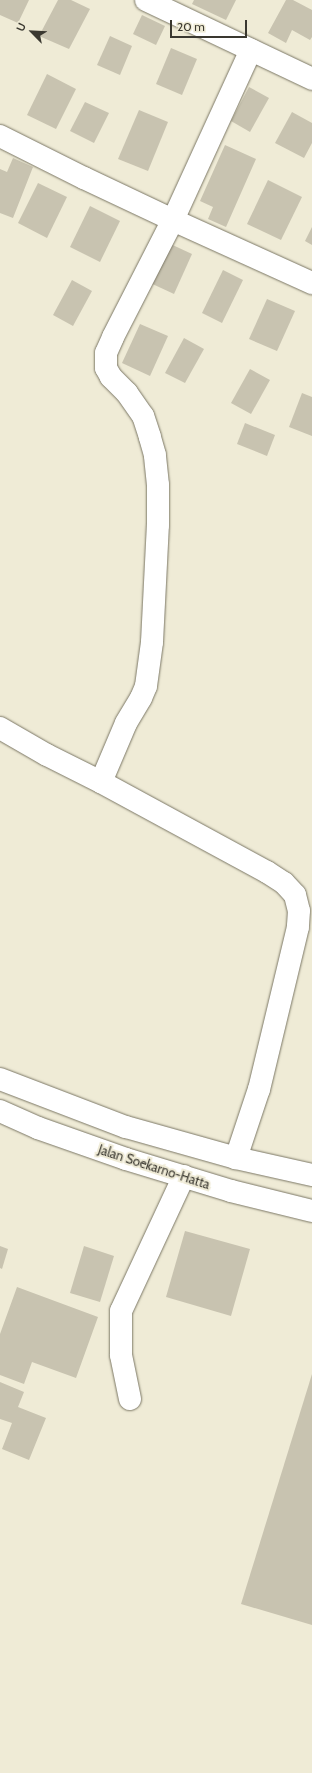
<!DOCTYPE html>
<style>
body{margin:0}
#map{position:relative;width:312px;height:1773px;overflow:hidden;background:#efebd6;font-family:Cabin,sans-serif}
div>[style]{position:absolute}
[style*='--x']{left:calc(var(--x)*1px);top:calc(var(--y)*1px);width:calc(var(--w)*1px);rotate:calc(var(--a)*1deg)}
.building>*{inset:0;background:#c8c3b0}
.roads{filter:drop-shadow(0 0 1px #7b7765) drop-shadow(0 0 1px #7b7765)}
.minor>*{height:22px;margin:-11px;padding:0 11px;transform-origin:11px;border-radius:11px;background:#fff}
.major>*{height:22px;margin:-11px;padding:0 11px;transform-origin:11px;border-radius:11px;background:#fff}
span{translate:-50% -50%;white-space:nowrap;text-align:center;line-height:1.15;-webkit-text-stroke:4px #efebd6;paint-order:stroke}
.street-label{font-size:13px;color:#3a3830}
.north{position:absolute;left:12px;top:12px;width:40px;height:40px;-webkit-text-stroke:3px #efebd6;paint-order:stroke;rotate:294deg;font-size:11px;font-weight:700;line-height:16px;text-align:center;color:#3a3830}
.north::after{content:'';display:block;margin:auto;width:14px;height:18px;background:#3a3830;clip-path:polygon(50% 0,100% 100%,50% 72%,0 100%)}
.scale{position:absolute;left:170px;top:20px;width:77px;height:18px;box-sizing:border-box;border:2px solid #3a3830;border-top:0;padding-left:5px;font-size:12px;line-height:14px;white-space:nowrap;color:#3a3830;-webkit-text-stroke:3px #efebd6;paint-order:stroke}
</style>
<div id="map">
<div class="building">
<i style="clip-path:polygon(0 0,29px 0,18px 23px,0 15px)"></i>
<i style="clip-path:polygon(58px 0,71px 0,90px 9px,69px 49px,39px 36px)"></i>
<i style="clip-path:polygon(194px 0,236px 0,226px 20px,192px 4px)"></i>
<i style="clip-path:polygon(286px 0,293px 0,312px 10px,312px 37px,310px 40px,292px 30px,286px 43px,268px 33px)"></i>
<i style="clip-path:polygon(142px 15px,165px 26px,156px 45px,133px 34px)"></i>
<i style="clip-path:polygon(110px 36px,132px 46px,120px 75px,97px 65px)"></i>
<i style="clip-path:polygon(171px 48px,197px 59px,182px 95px,156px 84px)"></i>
<i style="clip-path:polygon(47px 74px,76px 89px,56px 129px,27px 115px)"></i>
<i style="clip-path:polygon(249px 87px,269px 98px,250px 132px,231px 121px)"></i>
<i style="clip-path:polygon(85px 102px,109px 113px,94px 143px,70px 131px)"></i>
<i style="clip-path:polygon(139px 110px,168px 122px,148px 171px,118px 159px)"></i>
<i style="clip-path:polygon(292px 112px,312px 123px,312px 143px,304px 158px,275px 143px)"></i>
<i style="clip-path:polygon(225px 145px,256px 159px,226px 227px,208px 219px,213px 207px,200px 201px)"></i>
<i style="clip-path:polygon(13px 158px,33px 167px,13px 218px,0 213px,0 169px,7px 172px)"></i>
<i style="clip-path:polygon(268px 180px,302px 197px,281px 240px,247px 224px)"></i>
<i style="clip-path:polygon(38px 183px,67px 197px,47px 238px,18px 223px)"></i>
<i style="clip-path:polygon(90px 206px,120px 221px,100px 262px,70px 247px)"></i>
<i style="clip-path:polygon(312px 227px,312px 245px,305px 241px)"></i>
<i style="clip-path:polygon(164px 241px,192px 254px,174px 294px,146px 281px)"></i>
<i style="clip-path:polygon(223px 270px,243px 280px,222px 323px,202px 313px)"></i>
<i style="clip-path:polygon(72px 280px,92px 291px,73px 326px,53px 315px)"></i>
<i style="clip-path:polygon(267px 299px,295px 311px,277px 351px,249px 339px)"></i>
<i style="clip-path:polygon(140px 324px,168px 336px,150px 376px,122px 363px)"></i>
<i style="clip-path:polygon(184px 338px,204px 349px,185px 383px,165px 373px)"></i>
<i style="clip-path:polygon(250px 369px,270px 380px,251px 414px,231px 403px)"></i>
<i style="clip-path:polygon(302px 393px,312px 397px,312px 436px,289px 427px)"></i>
<i style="clip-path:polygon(245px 423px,275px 435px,267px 456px,237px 444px)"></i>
<i style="clip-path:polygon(185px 1231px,250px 1249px,231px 1316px,166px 1297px)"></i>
<i style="clip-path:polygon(0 1246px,8px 1249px,2px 1269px,0 1268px)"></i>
<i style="clip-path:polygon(84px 1246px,114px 1256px,100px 1302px,70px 1293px)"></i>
<i style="clip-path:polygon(17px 1287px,98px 1317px,76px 1378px,32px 1362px,24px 1384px,0 1375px,0 1334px)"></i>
<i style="clip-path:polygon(312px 1374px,312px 1625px,241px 1604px)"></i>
<i style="clip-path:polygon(0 1382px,24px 1392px,18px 1407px,46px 1418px,29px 1460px,2px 1449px,12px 1423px,0 1419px)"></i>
</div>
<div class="roads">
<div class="minor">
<i style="--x:146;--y:0;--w:184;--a:25.4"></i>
<i style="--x:0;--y:136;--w:94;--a:26.6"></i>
<i style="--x:84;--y:178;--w:98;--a:25.3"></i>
<i style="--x:173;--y:220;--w:153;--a:24.4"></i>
<i style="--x:0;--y:728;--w:54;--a:29.9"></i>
<i style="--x:47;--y:755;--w:60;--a:26.6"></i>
<i style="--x:101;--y:782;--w:189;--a:28.5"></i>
<i style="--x:267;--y:872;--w:20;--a:33"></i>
<i style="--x:284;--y:883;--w:16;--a:47"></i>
<i style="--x:295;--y:895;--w:16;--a:76"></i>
<i style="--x:299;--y:911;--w:16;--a:94"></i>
<i style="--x:298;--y:927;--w:167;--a:103.5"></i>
<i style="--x:259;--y:1089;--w:73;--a:108.4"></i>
<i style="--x:101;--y:782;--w:64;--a:-67"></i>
<i style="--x:126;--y:723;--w:29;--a:-59"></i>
<i style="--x:141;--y:698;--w:13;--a:-67"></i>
<i style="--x:146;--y:686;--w:44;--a:-82.2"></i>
<i style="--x:152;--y:642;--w:117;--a:-87.1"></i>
<i style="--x:158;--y:525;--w:40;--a:-90"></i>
<i style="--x:158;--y:485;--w:30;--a:-96"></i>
<i style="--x:155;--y:455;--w:19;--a:-106"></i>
<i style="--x:150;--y:437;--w:22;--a:-108"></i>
<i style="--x:143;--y:416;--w:28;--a:-125"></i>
<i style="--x:127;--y:393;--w:23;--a:-135"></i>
<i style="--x:111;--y:377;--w:10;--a:-119"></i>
<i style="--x:106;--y:368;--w:15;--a:-90"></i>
<i style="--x:106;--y:353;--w:17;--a:-66"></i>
<i style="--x:113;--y:337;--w:131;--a:-62.9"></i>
<i style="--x:173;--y:220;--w:187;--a:-65.4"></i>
<i style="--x:130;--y:1399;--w:45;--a:-101.6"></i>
<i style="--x:121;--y:1355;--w:44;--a:-90"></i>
<i style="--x:121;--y:1311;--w:149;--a:-65"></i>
</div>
<div class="major">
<i style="--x:0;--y:1079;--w:135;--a:20.9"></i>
<i style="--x:126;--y:1127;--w:114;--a:15.7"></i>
<i style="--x:236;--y:1158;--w:78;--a:12.6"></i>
<i style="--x:0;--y:1111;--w:42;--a:24.1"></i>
<i style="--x:38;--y:1128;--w:93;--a:19.4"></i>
<i style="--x:126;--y:1159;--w:110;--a:16.9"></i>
<i style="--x:231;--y:1191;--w:83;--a:13.9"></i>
</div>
</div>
<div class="street-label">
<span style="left:154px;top:1167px;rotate:18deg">Jalan Soekarno-Hatta</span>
</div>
<div class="north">U</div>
<div class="scale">20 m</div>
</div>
